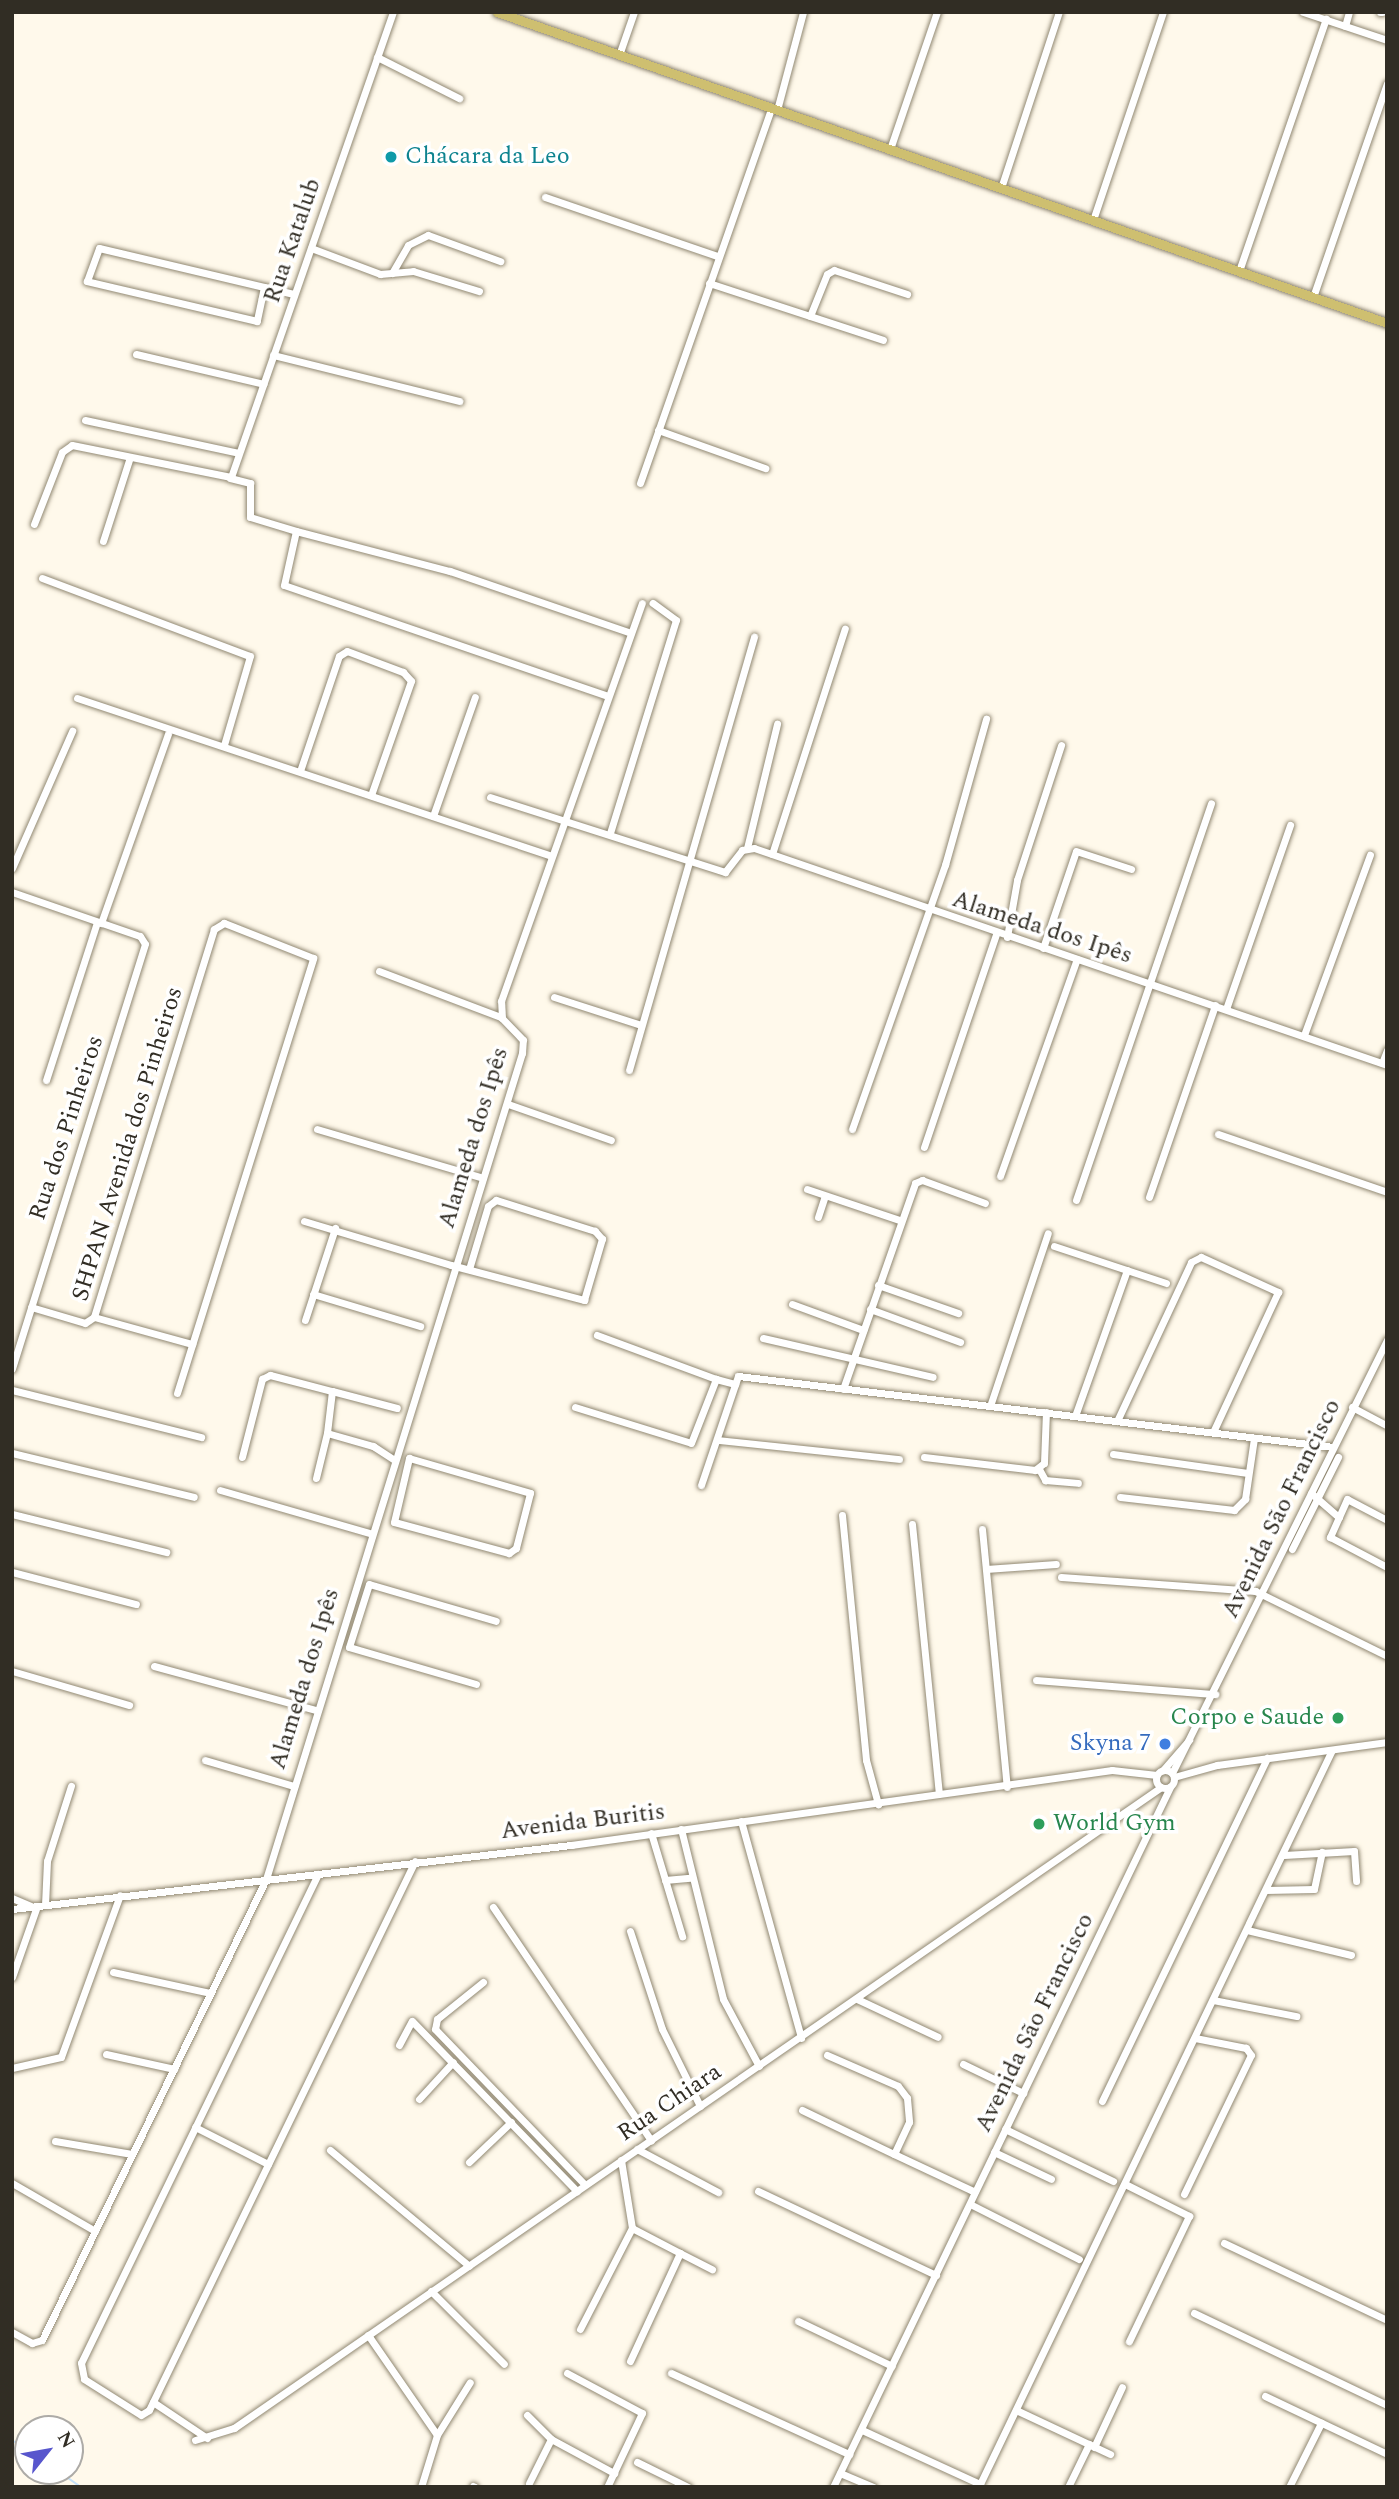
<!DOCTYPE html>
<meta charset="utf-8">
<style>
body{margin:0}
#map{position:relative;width:1399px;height:2499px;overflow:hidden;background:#fff9eb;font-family:Spectral,serif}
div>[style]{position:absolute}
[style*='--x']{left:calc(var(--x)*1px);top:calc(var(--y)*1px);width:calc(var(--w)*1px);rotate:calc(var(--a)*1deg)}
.stream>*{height:2px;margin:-1px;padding:0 1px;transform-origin:1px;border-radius:1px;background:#c5e0f8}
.roads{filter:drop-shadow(0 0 2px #918872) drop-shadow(0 0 2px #918872)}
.minor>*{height:7px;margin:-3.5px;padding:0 3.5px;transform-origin:3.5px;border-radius:3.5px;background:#fff}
.minor>.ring{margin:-3.5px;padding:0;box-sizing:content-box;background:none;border:7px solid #fff;border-radius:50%}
.major>*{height:9px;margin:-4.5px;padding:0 4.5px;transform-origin:4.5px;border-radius:4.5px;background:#cebf70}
.dots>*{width:19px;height:19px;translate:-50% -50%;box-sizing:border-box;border:4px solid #fff;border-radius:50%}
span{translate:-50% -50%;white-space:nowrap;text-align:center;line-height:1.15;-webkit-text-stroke:7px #fff;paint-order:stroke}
.culture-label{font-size:24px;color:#0d838f}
.left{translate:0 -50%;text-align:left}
.street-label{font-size:24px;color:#312d24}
.leisure-label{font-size:24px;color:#27864d}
.right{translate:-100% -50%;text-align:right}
.shop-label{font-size:24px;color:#366cbe}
.frame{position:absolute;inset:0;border:14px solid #312d24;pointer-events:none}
.north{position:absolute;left:14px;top:2415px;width:70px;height:70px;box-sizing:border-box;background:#fff;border:2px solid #adaba7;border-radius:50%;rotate:59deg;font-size:19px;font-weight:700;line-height:28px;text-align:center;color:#312d24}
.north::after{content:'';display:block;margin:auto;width:24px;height:32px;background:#5856cd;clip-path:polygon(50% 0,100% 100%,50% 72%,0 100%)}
</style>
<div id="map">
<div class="stream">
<i style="--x:12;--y:2440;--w:19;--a:35"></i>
<i style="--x:58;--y:2471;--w:28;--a:35"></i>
</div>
<div class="roads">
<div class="minor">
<i style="--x:1303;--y:12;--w:89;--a:18.4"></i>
<i style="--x:1380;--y:12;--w:2;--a:0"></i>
<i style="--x:1345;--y:26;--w:15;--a:-74"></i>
<i style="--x:619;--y:55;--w:46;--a:-70.8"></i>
<i style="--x:377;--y:57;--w:92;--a:26.6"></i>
<i style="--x:777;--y:110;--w:101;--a:-75.1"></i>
<i style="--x:890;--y:149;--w:145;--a:-71.1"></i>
<i style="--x:1001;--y:188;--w:185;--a:-71.8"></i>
<i style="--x:545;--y:197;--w:182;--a:18.9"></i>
<i style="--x:1093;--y:220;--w:219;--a:-71.4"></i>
<i style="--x:311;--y:248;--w:74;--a:20.6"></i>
<i style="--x:380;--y:274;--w:33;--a:-5"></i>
<i style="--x:413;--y:271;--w:69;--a:16.9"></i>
<i style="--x:1239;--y:271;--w:267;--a:-71"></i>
<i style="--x:392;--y:273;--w:32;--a:-60"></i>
<i style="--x:408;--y:245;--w:22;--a:-27"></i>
<i style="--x:428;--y:235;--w:77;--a:19.9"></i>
<i style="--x:709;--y:283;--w:183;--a:18.1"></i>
<i style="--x:264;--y:287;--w:35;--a:102"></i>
<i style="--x:257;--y:321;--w:175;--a:-166.8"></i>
<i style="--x:87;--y:281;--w:35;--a:-70"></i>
<i style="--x:99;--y:248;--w:200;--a:13.3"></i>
<i style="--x:1313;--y:297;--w:226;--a:-70.9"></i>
<i style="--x:810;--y:316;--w:45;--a:-68"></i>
<i style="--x:827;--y:274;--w:8;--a:-30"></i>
<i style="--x:834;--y:270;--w:77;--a:18.2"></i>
<i style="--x:136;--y:354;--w:131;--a:13.2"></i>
<i style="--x:273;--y:355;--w:192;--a:13.9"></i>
<i style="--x:85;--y:420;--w:157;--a:12.1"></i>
<i style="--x:658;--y:430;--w:114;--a:19.6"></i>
<i style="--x:230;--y:478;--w:21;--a:14"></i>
<i style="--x:250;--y:483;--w:34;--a:90"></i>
<i style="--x:250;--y:517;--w:48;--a:16.9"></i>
<i style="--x:640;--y:483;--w:397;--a:-70.7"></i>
<i style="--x:34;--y:524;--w:77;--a:-68.7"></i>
<i style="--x:62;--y:452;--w:12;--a:-35"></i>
<i style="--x:72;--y:445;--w:162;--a:11.4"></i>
<i style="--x:231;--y:477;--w:492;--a:-70.8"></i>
<i style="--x:103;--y:541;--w:88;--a:-72.2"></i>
<i style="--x:42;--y:578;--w:222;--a:20.6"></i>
<i style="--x:250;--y:656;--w:93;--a:106.3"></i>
<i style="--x:605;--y:695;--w:339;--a:-161.1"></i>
<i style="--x:284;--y:585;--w:55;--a:-77.5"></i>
<i style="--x:296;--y:531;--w:159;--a:14.6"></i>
<i style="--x:450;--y:571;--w:188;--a:18.9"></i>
<i style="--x:77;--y:698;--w:500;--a:18.4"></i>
<i style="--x:300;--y:771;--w:121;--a:-71.3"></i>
<i style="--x:339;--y:656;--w:9;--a:-32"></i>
<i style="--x:347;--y:651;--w:60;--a:20.6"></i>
<i style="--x:403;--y:672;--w:12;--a:48"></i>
<i style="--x:411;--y:681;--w:121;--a:109.3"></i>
<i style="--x:490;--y:797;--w:247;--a:17.7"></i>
<i style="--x:725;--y:872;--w:28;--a:-52"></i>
<i style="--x:742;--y:850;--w:12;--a:-9"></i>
<i style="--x:754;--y:848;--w:669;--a:18.92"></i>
<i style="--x:433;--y:816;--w:126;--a:-70.6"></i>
<i style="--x:610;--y:833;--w:223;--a:-72.8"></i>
<i style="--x:676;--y:620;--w:29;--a:-144"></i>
<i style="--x:747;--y:848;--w:128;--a:-76.4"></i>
<i style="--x:772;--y:854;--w:237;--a:-72.1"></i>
<i style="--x:12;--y:868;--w:150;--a:-66.3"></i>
<i style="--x:12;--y:892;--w:135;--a:19"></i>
<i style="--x:140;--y:936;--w:9;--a:58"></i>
<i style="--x:145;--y:944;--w:445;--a:107.4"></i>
<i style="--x:101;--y:923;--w:201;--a:-70.5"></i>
<i style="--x:1007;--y:937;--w:58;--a:-80"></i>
<i style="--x:1017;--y:880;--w:142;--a:-71.9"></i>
<i style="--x:1043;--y:948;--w:102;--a:-71.2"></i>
<i style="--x:1076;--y:851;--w:58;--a:18.1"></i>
<i style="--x:379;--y:971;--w:130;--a:20.7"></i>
<i style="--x:554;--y:997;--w:91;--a:17.8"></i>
<i style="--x:1226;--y:1009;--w:195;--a:-70.8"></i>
<i style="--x:1304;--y:1035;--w:192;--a:-69.9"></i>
<i style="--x:1382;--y:1063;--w:14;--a:-69"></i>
<i style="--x:629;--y:1070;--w:451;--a:-73.9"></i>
<i style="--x:46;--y:1080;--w:166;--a:-72.1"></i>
<i style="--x:508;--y:1104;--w:109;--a:19.3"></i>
<i style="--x:317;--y:1129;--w:173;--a:16.4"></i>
<i style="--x:852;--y:1129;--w:280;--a:-70.6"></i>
<i style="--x:945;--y:865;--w:152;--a:-74.3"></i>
<i style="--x:1218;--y:1134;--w:179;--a:18.9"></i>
<i style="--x:924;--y:1147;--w:225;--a:-71.3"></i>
<i style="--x:1000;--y:1176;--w:230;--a:-70.5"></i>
<i style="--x:807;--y:1189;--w:97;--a:18.6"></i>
<i style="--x:1149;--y:1197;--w:203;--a:-71"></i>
<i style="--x:1076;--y:1200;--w:419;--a:-71.2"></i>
<i style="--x:818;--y:1217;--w:22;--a:-72"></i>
<i style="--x:304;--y:1221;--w:153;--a:16.7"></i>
<i style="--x:451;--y:1265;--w:138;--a:14.7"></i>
<i style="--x:584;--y:1300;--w:64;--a:-73.6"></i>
<i style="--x:602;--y:1239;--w:11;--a:-131"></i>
<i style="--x:595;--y:1231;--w:104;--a:-162.6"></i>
<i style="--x:496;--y:1200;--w:10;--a:143"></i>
<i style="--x:488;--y:1206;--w:66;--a:106.8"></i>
<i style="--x:1054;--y:1246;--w:118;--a:18.3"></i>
<i style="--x:878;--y:1285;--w:85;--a:19.3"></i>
<i style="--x:313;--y:1294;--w:112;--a:16.7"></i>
<i style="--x:792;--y:1304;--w:76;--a:20.1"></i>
<i style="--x:31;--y:1307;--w:56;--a:16.5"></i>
<i style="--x:85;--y:1323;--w:11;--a:-34"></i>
<i style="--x:870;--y:1309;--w:96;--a:20.1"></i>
<i style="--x:305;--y:1320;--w:97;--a:-71.9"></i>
<i style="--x:763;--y:1338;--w:174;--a:12.9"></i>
<i style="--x:716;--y:1379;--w:20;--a:15"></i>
<i style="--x:843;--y:1389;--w:218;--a:-70.7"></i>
<i style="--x:915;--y:1183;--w:8;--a:-23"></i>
<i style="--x:922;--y:1180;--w:67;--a:20.1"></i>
<i style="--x:12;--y:1390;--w:195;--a:14"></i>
<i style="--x:332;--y:1391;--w:67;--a:14.7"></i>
<i style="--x:177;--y:1393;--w:456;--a:-72.6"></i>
<i style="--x:313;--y:958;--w:96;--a:-158.5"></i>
<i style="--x:224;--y:923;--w:12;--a:149"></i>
<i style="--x:214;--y:929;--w:406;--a:107.2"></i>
<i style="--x:94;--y:1317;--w:102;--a:15.4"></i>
<i style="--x:990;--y:1406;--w:182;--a:-71.5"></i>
<i style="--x:575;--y:1407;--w:121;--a:17.2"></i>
<i style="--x:691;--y:1443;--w:69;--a:-68.7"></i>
<i style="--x:716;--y:1379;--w:127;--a:-159.7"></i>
<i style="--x:1352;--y:1407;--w:40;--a:28"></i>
<i style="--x:1075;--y:1416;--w:155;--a:-70.4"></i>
<i style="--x:1117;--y:1421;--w:175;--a:-65"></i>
<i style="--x:1191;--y:1262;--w:11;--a:-27"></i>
<i style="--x:1201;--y:1257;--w:85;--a:24.4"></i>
<i style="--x:1278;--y:1292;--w:154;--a:114.9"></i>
<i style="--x:718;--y:1440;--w:182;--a:6"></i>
<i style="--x:12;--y:1453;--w:187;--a:13.6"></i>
<i style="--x:1113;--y:1454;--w:136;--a:8"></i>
<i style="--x:242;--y:1457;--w:81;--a:-75.6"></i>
<i style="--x:262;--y:1379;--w:9;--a:-27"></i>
<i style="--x:270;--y:1375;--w:64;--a:14.5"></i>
<i style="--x:332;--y:1391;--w:42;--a:96.8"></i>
<i style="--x:327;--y:1433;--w:48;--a:15.8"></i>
<i style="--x:373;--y:1446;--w:24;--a:33"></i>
<i style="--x:924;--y:1457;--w:112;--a:6.7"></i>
<i style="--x:1035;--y:1470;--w:11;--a:-38"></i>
<i style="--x:1044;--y:1463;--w:51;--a:-87.8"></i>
<i style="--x:409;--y:1458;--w:126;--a:16.1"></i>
<i style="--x:530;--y:1493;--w:57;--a:104.3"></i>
<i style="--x:516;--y:1548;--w:9;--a:144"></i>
<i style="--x:509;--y:1553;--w:119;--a:-164.9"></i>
<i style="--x:394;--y:1522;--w:66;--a:-76.8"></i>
<i style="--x:1039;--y:1469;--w:13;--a:61"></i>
<i style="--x:1045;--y:1480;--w:33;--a:5"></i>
<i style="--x:316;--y:1478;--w:46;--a:-76.3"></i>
<i style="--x:701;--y:1485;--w:115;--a:-71.3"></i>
<i style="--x:738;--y:1376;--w:599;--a:6.8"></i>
<i style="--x:220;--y:1490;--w:155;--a:16.1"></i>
<i style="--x:1311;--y:1493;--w:37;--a:41"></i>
<i style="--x:1120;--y:1497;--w:115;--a:6.5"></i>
<i style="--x:1234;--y:1510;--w:16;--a:-45"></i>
<i style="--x:1245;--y:1499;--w:62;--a:-81.6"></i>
<i style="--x:12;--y:1514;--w:159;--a:13.9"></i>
<i style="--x:842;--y:1515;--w:246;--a:84.4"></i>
<i style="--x:866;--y:1760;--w:46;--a:74.7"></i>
<i style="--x:1387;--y:1520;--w:45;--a:-152.3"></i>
<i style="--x:1347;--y:1499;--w:42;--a:114.1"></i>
<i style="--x:1330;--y:1537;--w:64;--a:27.8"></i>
<i style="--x:912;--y:1524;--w:271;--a:84.3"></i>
<i style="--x:982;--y:1529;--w:259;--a:84.5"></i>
<i style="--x:1292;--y:1549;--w:103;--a:-63.4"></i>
<i style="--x:986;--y:1569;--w:70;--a:-4.1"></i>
<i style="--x:12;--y:1572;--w:128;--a:14.5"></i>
<i style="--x:1061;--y:1577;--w:195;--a:4.1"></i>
<i style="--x:1255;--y:1591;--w:147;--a:26.2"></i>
<i style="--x:154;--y:1666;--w:168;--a:15.2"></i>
<i style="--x:12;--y:1671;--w:122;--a:16.2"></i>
<i style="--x:1036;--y:1680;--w:180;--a:4.5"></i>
<i style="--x:476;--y:1684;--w:132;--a:-163.8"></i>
<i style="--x:349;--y:1647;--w:66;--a:-72.4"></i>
<i style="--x:369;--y:1584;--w:132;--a:16.2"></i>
<i style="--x:205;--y:1760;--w:93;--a:16.3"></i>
<i style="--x:1163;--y:1770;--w:40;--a:-49"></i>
<i class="ring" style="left:1156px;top:1770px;width:11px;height:11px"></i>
<i style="--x:1172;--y:1773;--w:484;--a:-63.6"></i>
<i style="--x:1174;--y:1777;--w:45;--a:-15.6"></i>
<i style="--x:1217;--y:1765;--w:172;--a:-7.7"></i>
<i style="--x:741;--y:1821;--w:225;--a:74.5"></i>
<i style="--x:681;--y:1829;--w:175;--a:76.1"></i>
<i style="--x:723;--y:1999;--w:76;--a:61.8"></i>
<i style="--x:651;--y:1833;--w:108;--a:73.2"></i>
<i style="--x:1284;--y:1855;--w:70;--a:-3.3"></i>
<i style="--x:1354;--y:1851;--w:30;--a:86"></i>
<i style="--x:318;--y:1874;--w:543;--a:115.86"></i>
<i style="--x:81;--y:2363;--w:16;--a:79"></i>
<i style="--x:84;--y:2379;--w:67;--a:32.3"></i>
<i style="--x:141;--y:2415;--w:9;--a:-32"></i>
<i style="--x:149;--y:2410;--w:610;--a:-64.15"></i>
<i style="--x:665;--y:1880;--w:25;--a:-5"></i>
<i style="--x:1266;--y:1890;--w:48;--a:-1.2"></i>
<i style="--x:1314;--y:1889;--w:38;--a:-78"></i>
<i style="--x:12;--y:1898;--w:21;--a:23"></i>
<i style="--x:45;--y:1905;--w:44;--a:-87.4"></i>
<i style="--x:47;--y:1861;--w:79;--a:-72.3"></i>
<i style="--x:493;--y:1907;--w:282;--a:55.9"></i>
<i style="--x:12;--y:1909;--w:563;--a:-6.53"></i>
<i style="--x:571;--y:1845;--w:546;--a:-7.89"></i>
<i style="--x:1112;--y:1770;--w:45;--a:6.3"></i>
<i style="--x:1247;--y:1930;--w:107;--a:13.5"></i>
<i style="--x:630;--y:1931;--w:103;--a:71.9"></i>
<i style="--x:662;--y:2029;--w:86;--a:63.7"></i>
<i style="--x:113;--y:1972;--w:99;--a:12.2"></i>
<i style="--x:12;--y:1977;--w:75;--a:-70.6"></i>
<i style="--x:483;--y:1982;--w:59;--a:141.2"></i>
<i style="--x:437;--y:2019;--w:10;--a:101"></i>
<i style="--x:435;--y:2029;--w:216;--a:46.1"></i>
<i style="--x:857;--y:1999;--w:89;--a:25.1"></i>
<i style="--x:1213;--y:2000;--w:85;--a:10.9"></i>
<i style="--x:399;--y:2045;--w:27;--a:-62"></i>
<i style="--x:412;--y:2021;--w:237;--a:45.9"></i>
<i style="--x:106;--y:2054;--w:70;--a:12.4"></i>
<i style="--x:827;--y:2055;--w:77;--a:23.6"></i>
<i style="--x:898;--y:2086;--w:15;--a:53"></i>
<i style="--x:907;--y:2098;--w:24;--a:85"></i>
<i style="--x:909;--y:2122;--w:35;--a:115"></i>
<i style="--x:894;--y:2154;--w:89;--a:25.1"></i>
<i style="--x:963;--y:2064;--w:67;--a:25.8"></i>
<i style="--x:12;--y:2068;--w:50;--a:-12.7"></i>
<i style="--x:61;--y:2057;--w:172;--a:-70"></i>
<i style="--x:419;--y:2099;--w:50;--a:-47.4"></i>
<i style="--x:1102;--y:2101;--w:381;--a:-64.3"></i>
<i style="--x:802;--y:2110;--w:102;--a:25.6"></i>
<i style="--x:195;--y:2127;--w:82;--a:26.9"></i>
<i style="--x:1005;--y:2129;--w:120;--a:25.7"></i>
<i style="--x:55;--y:2141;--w:78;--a:9.6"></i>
<i style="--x:637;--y:2149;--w:92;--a:28"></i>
<i style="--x:330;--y:2150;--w:181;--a:39.8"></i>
<i style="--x:994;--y:2152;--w:63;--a:25.3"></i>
<i style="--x:469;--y:2162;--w:58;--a:-43.6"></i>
<i style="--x:12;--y:2183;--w:96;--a:30"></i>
<i style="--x:1125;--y:2184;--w:72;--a:26.6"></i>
<i style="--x:1189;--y:2216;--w:139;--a:115.6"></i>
<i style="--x:758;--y:2191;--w:197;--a:25.3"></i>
<i style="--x:1184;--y:2194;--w:154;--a:-64.3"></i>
<i style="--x:1251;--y:2055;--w:9;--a:-126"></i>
<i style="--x:1246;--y:2048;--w:52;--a:-168.9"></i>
<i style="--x:970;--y:2204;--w:122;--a:26.8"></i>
<i style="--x:1224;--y:2243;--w:180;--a:25.3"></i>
<i style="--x:680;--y:2253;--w:36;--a:27"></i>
<i style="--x:431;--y:2291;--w:103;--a:45"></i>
<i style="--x:1194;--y:2313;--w:214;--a:25.5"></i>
<i style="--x:798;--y:2321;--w:104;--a:25.6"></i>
<i style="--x:580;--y:2329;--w:114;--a:-62.8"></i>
<i style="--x:632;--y:2228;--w:69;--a:-99.2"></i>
<i style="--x:12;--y:2332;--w:23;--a:29"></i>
<i style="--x:32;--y:2343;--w:10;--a:-17"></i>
<i style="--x:42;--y:2340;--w:513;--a:-64.08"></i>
<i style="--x:266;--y:1879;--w:865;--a:-72.78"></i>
<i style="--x:522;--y:1053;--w:13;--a:-86"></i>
<i style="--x:523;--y:1040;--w:30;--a:-134"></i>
<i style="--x:502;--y:1018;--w:17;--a:-93"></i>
<i style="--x:501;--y:1001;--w:422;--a:-70.5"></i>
<i style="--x:368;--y:2335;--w:121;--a:55.4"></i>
<i style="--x:437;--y:2435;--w:54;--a:107.1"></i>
<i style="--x:630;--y:2361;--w:119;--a:-65.2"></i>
<i style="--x:680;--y:2253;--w:54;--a:-152.5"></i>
<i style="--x:567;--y:2373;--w:85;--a:28.1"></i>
<i style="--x:642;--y:2413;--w:82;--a:115.3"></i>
<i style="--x:671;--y:2373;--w:196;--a:24.5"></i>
<i style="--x:1265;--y:2396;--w:135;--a:25.4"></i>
<i style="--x:153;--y:2402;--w:65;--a:33.7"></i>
<i style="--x:1016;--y:2410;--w:104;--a:25.1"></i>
<i style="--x:527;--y:2415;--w:34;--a:45"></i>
<i style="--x:862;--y:2430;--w:130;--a:24.6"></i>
<i style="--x:980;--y:2484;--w:814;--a:-64.38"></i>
<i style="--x:437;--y:2435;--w:62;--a:-58.1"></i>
<i style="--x:195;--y:2440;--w:41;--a:-17.1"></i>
<i style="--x:234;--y:2428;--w:1127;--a:-34.66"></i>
<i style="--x:1094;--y:2447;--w:66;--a:-65"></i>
<i style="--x:637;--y:2462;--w:57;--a:26.1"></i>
<i style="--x:840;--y:2473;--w:36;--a:23"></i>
<i style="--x:529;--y:2483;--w:49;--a:-63.4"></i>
<i style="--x:551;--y:2439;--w:72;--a:28.4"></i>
<i style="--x:473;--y:2486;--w:2;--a:27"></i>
<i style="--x:833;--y:2487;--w:777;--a:-64.29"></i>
<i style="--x:1068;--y:2487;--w:48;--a:-64"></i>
<i style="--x:1289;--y:2487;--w:72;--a:-63.4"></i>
</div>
<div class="major">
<i style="--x:497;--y:12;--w:943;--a:19.26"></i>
</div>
</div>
<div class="dots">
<i style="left:391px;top:157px;background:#0f9aa8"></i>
<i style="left:1338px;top:1718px;background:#2e9e5b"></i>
<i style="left:1165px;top:1744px;background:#3f7fe0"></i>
<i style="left:1039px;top:1824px;background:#2e9e5b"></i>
</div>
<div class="culture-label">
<span class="left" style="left:405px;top:157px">Chácara da Leo</span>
</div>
<div class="street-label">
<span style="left:293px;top:241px;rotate:-71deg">Rua Katalub</span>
<span style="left:1042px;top:928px;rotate:18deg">Alameda dos Ipês</span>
<span style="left:67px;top:1128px;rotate:-72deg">Rua dos Pinheiros</span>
<span style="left:474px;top:1138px;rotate:-73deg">Alameda dos Ipês</span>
<span style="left:128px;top:1144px;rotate:-73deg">SHPAN Avenida dos Pinheiros</span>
<span style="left:1282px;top:1509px;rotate:-64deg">Avenida São Francisco</span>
<span style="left:305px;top:1679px;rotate:-73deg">Alameda dos Ipês</span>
<span style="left:583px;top:1822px;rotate:-7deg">Avenida Buritis</span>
<span style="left:1035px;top:2023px;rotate:-64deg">Avenida São Francisco</span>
<span style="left:670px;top:2103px;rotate:-34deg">Rua Chiara</span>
</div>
<div class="leisure-label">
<span class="right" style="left:1324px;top:1718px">Corpo e Saude</span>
<span class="left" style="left:1053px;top:1824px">World Gym</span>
</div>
<div class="shop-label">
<span class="right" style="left:1151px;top:1744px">Skyna 7</span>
</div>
<div class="frame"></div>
<div class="north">N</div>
</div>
